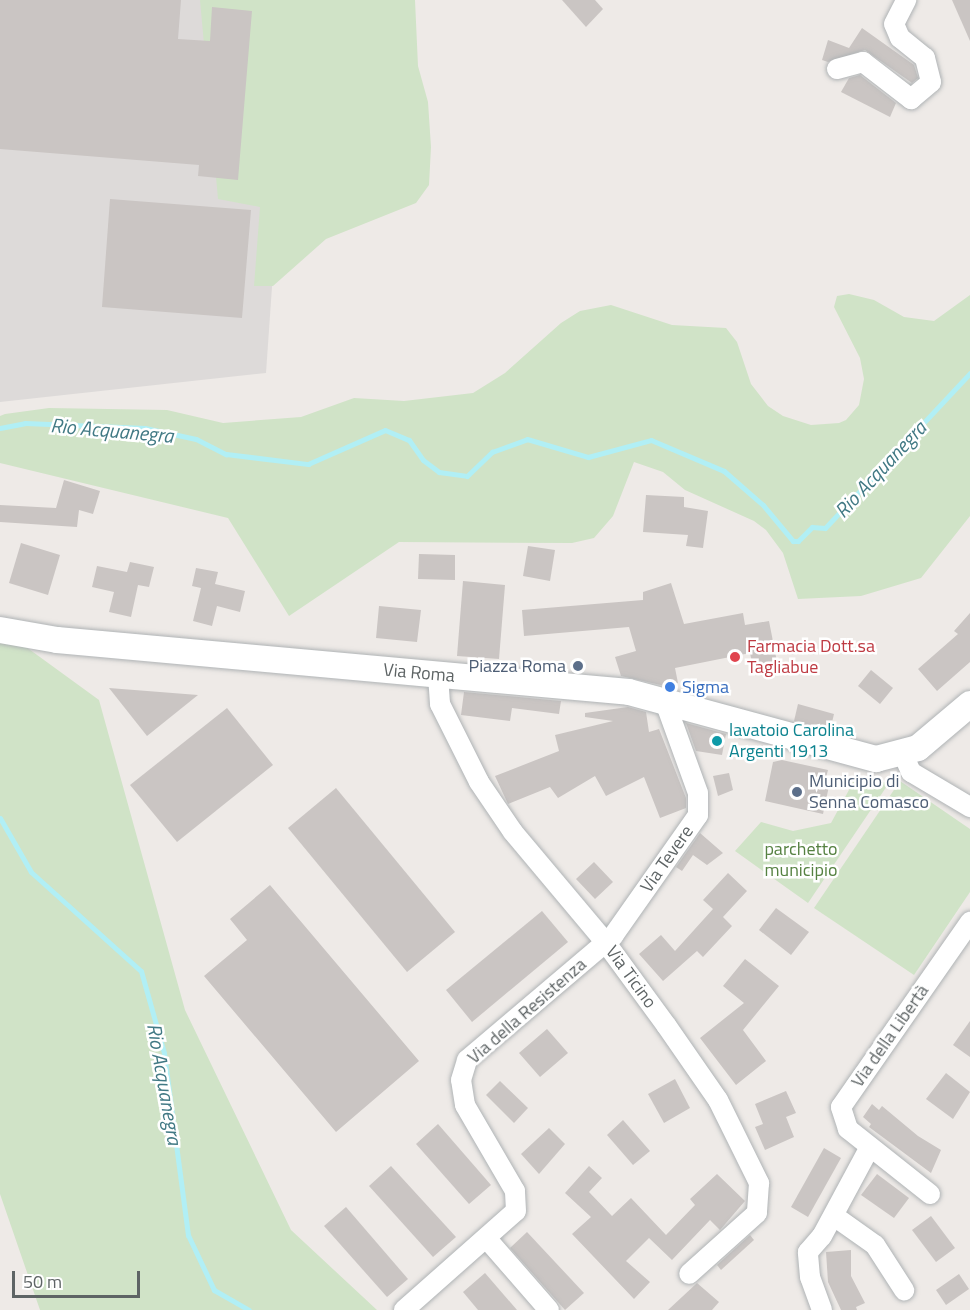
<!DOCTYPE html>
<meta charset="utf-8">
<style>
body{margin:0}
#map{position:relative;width:970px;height:1310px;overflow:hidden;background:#eeeae7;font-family:"Titillium Web",sans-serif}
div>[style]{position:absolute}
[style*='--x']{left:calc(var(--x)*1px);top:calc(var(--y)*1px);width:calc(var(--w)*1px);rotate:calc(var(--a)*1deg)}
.industrial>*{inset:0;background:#dddad9}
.green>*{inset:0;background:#d0e3c7}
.stream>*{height:5px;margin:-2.5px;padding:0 2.5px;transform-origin:2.5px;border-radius:2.5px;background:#b1eff5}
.building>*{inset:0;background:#cac5c3}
.roads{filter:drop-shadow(0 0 2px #afb3b5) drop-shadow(0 0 2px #afb3b5)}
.minor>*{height:20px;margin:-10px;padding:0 10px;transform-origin:10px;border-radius:10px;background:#fff}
.tertiary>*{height:26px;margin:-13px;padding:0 13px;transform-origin:13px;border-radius:13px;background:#fff}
.dots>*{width:16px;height:16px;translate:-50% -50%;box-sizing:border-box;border:3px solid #fff;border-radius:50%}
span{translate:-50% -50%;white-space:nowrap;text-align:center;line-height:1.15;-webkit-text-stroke:5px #fff;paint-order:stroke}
.health-label{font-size:18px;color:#be3a42}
.left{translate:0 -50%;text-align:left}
.service-label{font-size:18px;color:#4e5e75}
.right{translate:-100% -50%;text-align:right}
.street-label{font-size:18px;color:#5e6465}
.shop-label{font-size:18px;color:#366cbe}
.culture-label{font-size:18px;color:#0d838f}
.park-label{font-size:18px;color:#558141}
.water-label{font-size:20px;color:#417984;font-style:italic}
.scale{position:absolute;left:12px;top:1271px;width:128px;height:27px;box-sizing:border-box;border:3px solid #5e6465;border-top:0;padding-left:8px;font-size:18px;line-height:21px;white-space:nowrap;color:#5e6465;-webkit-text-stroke:4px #fff;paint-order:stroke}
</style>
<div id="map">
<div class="industrial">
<i style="clip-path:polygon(0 0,292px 0,266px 373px,0 402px)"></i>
</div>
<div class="green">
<i style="clip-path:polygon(200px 0,415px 0,418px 66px,428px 102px,431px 147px,429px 185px,416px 203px,326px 239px,273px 286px,254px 286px,260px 207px,218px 199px)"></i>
<i style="clip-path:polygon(849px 294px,874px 300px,904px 317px,934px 321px,970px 295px,970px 516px,921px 578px,861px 596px,798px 599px,783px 553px,766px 530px,754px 521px,685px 490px,663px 472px,634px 462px,613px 516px,594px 538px,572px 543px,399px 542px,289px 616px,228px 518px,0 463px,0 416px,5px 414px,49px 408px,167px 410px,223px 423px,301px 417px,354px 398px,404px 401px,473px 393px,505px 373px,561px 323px,580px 311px,611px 305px,672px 325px,726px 328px,737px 342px,751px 384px,768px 406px,783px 416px,811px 425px,839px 423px,846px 420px,859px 405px,864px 379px,860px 358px,834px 307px,837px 296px)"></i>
<i style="clip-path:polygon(0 628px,99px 700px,185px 1010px,291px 1230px,377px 1310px,40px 1310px,0 1194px)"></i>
<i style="clip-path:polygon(856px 777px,889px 783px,808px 903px,735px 851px,761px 822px,793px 831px,831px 823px)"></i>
<i style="clip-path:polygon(900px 781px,970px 829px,970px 892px,914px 975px,814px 908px)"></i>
</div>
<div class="stream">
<i style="--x:0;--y:428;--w:25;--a:-11"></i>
<i style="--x:25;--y:423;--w:120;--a:2.4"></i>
<i style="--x:145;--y:428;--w:52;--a:12.2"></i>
<i style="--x:196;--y:439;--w:34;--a:27"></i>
<i style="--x:226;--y:454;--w:83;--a:7"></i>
<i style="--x:308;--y:464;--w:84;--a:-23.8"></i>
<i style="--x:385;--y:430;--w:26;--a:23"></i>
<i style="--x:409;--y:440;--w:24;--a:55"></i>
<i style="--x:423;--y:460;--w:20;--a:37"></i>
<i style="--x:439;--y:472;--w:28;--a:8"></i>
<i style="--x:467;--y:476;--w:35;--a:-44"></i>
<i style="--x:492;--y:452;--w:37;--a:-20"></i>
<i style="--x:527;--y:439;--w:64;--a:16.4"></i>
<i style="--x:588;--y:457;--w:65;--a:-15.1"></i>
<i style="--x:651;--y:440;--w:79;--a:23"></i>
<i style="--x:724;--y:471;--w:52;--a:41.1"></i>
<i style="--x:763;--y:505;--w:47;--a:50.2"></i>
<i style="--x:793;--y:541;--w:5;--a:0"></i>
<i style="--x:798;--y:541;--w:20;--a:-45"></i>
<i style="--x:812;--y:527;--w:13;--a:4"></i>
<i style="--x:825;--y:528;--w:212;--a:-46.9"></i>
<i style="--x:0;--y:818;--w:62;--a:60.1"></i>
<i style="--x:31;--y:872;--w:148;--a:42"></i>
<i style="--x:141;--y:971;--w:85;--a:74.3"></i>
<i style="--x:164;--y:1053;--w:184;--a:82.5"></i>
<i style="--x:188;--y:1235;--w:61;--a:64.7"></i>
<i style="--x:214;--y:1290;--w:40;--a:29.7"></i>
</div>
<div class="building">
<i style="clip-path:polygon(0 0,181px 0,178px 39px,210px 41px,212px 7px,252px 11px,238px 180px,198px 176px,199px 165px,0 149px)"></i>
<i style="clip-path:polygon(562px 0,595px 0,603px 9px,586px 27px)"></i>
<i style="clip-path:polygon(952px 0,970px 0,970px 41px)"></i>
<i style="clip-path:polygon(862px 28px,914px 65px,918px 78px,912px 83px,865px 50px,828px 62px,822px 60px,828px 40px,849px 48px)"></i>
<i style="clip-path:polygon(860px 75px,896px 103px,890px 117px,841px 92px,849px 78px)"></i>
<i style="clip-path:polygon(110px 199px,251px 210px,242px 318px,102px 307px)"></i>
<i style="clip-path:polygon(64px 480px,100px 491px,93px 514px,79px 510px,77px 527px,0 522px,0 505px,56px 508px)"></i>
<i style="clip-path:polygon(646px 495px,684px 497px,684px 507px,708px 511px,703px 548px,686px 546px,688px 535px,643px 532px)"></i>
<i style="clip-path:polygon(21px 543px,60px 555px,48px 595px,9px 583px)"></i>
<i style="clip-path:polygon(528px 546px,555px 550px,550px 581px,523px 576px)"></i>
<i style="clip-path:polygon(419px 554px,455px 555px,455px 580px,418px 579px)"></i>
<i style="clip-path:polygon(130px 562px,154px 567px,149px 587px,138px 585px,131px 617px,109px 612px,114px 592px,92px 587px,97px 566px,127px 572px)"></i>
<i style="clip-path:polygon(196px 568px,218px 572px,215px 584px,245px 591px,240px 612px,217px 606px,212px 626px,193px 621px,201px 588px,192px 586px)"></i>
<i style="clip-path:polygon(463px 581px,505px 585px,499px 659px,457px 656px)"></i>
<i style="clip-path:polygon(671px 583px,684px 624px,743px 613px,745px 625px,769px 621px,778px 667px,754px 672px,750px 653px,675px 668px,678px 683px,665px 686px,621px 676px,615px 657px,636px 651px,629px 627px,524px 636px,522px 610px,643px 600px,643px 592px)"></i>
<i style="clip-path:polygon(379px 606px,421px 610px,417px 642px,376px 638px)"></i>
<i style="clip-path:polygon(970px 613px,970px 662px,937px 691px,918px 669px,958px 634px,954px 631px)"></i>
<i style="clip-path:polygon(871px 670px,893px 688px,880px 704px,858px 686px)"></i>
<i style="clip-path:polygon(109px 688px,198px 695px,147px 736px)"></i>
<i style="clip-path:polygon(464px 692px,561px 701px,559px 714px,512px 708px,510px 721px,461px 715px)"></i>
<i style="clip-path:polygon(798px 704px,834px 714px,830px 731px,794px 721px)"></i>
<i style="clip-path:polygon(628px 707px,646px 712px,649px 732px,659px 729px,686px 798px,686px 808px,660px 818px,644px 777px,606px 796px,595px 776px,558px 798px,550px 787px,508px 804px,495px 776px,559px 751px,555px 735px,613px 721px,585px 717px,585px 713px)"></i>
<i style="clip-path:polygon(227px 708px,273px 765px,177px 842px,130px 785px)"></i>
<i style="clip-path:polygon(686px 723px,726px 734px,722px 755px,696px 751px)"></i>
<i style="clip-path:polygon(782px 760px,828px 770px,824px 785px,829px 786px,823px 814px,765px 801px,773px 762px)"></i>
<i style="clip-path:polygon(729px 773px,733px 790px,718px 796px,713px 776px)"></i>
<i style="clip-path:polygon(336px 788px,455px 932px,407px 972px,288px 828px)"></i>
<i style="clip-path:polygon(700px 833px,723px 853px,707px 865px,693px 855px,682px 871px,676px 867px)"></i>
<i style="clip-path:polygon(594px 862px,613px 882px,595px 899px,576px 879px)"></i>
<i style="clip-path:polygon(728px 873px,747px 891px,723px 917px,732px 926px,703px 957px,697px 951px,663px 981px,639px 954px,661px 935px,675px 951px,713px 909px,703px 900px)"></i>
<i style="clip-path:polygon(270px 885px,419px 1061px,336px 1132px,204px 976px,247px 940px,230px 919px)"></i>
<i style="clip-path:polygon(776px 908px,809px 932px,791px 955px,759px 930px)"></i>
<i style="clip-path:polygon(542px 911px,568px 942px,472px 1022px,446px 990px)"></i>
<i style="clip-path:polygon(745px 959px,779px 986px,743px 1030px,766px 1061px,736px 1085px,700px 1038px,744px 1003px,723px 986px)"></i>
<i style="clip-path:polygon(970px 1021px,970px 1057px,953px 1045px)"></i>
<i style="clip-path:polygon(547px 1029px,568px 1053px,540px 1077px,519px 1053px)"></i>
<i style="clip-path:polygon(946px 1073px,970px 1092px,953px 1119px,926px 1099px)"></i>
<i style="clip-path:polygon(675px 1079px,690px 1108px,664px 1123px,648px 1094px)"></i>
<i style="clip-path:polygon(500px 1081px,528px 1108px,514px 1123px,486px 1095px)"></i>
<i style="clip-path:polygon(786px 1091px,796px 1113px,786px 1117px,794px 1137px,765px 1150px,755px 1127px,763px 1124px,755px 1104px)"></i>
<i style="clip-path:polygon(872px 1104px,879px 1110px,882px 1106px,918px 1136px,941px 1150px,931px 1173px,869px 1127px,871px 1124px,863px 1117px)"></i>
<i style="clip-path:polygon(623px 1120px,650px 1151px,633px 1165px,607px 1135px)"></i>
<i style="clip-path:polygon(438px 1124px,491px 1185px,469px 1204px,416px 1144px)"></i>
<i style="clip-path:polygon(549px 1128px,565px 1144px,539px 1174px,521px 1154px)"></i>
<i style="clip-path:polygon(824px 1148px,841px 1158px,808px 1217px,791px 1207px)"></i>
<i style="clip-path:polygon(391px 1166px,456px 1237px,433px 1257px,369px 1186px)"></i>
<i style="clip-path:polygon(589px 1166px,602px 1178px,589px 1192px,612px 1216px,631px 1198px,666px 1235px,695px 1205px,690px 1199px,717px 1174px,745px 1201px,720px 1230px,710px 1220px,672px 1260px,649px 1238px,626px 1261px,650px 1282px,634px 1299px,572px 1234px,591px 1217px,565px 1193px)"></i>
<i style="clip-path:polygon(877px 1174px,909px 1198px,894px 1218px,861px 1195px)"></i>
<i style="clip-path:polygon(346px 1207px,408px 1279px,387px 1297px,324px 1226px)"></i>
<i style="clip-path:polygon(931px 1216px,955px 1248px,936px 1262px,912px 1230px)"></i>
<i style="clip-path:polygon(527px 1232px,584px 1293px,565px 1310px,510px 1248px)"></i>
<i style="clip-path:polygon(750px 1235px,754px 1240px,721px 1270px,717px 1265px)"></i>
<i style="clip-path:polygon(851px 1250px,851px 1276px,865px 1303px,856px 1307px,857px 1310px,841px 1310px,828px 1282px,826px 1252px)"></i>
<i style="clip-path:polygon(485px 1273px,517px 1310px,478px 1310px,463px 1292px)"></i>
<i style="clip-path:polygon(959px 1274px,969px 1289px,946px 1305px,936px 1290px)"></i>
<i style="clip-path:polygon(697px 1283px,719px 1302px,712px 1310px,668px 1310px)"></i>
</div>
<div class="roads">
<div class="minor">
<i style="--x:837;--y:69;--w:27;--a:-15"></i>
<i style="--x:863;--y:62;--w:61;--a:37.6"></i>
<i style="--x:911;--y:99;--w:26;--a:-40"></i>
<i style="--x:931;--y:82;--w:25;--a:-104"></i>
<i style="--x:925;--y:58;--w:32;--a:-141"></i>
<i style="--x:900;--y:38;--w:15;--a:-113"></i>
<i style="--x:894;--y:24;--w:27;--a:-63"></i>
<i style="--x:438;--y:675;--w:29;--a:86"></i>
<i style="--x:440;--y:704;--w:87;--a:63.4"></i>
<i style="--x:479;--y:782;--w:60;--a:55.8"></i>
<i style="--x:513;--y:832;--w:145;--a:50"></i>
<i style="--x:606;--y:943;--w:102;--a:53.8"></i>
<i style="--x:666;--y:1025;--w:91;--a:55.3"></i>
<i style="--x:718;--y:1100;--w:93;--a:63.7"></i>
<i style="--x:759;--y:1183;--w:30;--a:94"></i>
<i style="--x:757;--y:1213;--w:91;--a:138.1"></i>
<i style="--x:903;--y:754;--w:20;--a:66"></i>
<i style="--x:911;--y:772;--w:69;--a:30.7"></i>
<i style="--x:930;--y:1194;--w:105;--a:-141.6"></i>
<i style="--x:848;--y:1129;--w:23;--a:-108"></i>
<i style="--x:841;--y:1107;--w:226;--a:-55.1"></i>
<i style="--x:834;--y:1216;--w:50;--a:35.3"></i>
<i style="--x:875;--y:1245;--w:54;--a:57.2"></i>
<i style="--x:487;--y:1239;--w:94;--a:48.9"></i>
<i style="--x:404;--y:1310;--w:149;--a:-41.5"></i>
<i style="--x:516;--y:1211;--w:20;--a:-93"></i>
<i style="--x:515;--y:1191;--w:99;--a:-120.2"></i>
<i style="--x:465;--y:1105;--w:25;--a:-99"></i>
<i style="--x:461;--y:1080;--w:21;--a:-73"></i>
<i style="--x:467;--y:1060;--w:192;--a:-40.3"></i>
<i style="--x:613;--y:936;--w:148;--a:-54.9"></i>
<i style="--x:698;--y:815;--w:22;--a:-90"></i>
<i style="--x:698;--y:793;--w:100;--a:-109.9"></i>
<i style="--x:822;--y:1310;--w:35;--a:-110"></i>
<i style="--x:810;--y:1277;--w:25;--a:-95"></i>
<i style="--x:808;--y:1252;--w:21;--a:-49"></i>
<i style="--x:822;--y:1236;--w:101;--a:-61.7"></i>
</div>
<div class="tertiary">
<i style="--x:0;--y:630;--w:58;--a:10"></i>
<i style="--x:57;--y:640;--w:574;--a:5.19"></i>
<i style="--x:629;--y:692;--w:256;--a:15.2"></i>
<i style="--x:876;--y:759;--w:43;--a:-14.7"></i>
<i style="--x:918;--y:748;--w:68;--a:-40.2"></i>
</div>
</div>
<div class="dots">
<i style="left:735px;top:657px;background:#e0444e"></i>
<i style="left:578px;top:666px;background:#5c6f8a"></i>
<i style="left:670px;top:687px;background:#3f7fe0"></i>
<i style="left:717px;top:741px;background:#0f9aa8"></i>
<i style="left:797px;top:792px;background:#5c6f8a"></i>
</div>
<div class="health-label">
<span class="left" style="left:747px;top:657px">Farmacia Dott.sa<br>Tagliabue</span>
</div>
<div class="service-label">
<span class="right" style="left:566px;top:666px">Piazza Roma</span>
<span class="left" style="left:809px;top:792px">Municipio di<br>Senna Comasco</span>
</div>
<div class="street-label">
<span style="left:419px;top:673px;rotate:5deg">Via Roma</span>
<span style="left:667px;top:859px;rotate:-55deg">Via Tevere</span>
<span style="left:631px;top:977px;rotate:54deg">Via Ticino</span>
<span style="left:527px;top:1011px;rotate:-41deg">Via della Resistenza</span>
<span style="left:890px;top:1036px;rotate:-55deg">Via della Libertà</span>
</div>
<div class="shop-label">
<span class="left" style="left:682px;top:687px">Sigma</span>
</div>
<div class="culture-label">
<span class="left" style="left:729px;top:741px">lavatoio Carolina<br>Argenti 1913</span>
</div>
<div class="park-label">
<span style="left:801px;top:860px">parchetto<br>municipio</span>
</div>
<div class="water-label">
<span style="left:112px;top:430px;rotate:5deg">Rio Acquanegra</span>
<span style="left:880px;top:469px;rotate:-47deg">Rio Acquanegra</span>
<span style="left:165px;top:1084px;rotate:80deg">Rio Acquanegra</span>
</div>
<div class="scale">50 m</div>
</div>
